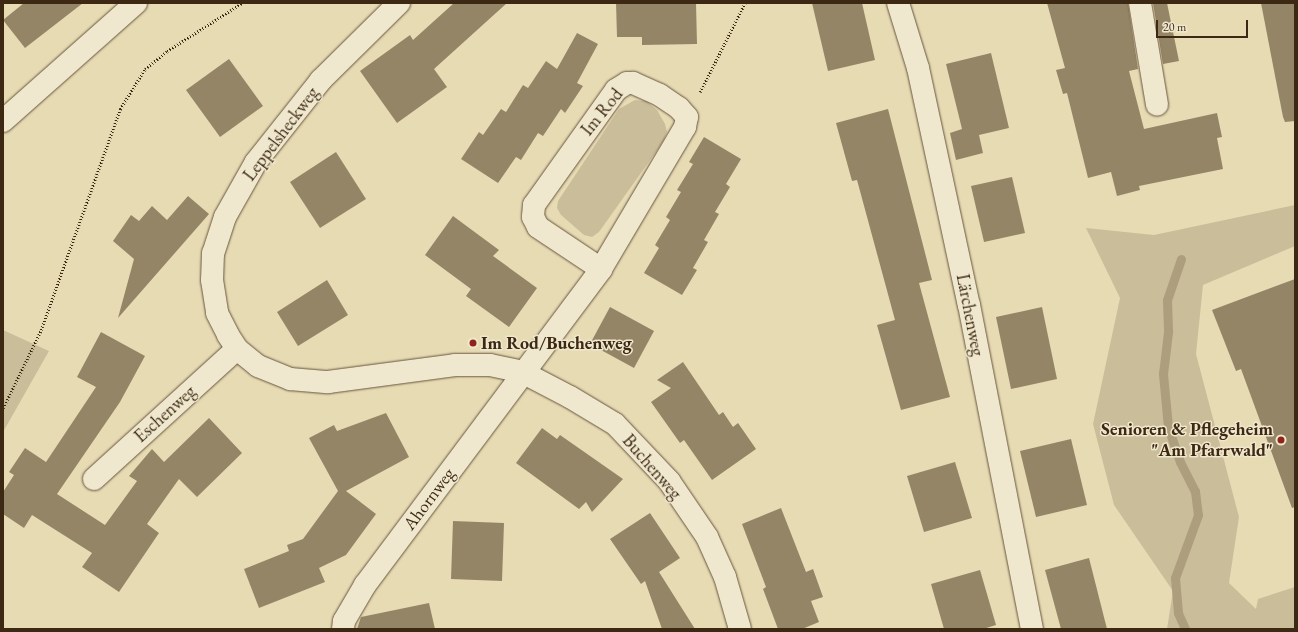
<!DOCTYPE html>
<meta charset="utf-8">
<style>
body{margin:0}
#map{position:relative;width:1298px;height:632px;overflow:hidden;background:#e7dbb4;font-family:"EB Garamond",serif}
div>[style]{position:absolute}
[style*='--x']{left:calc(var(--x)*1px);top:calc(var(--y)*1px);width:calc(var(--w)*1px);rotate:calc(var(--a)*1deg)}
.green>*{inset:0;background:#cabd99}
.stream>*{height:9px;margin:-4.5px;padding:0 4.5px;transform-origin:4.5px;border-radius:4.5px;background:#ad9e7e}
.building>*{inset:0;background:#958567}
.path>*{height:2.5px;margin-top:-1.25px;transform-origin:0;background:repeating-linear-gradient(90deg,#3d2814 0 1px,transparent 0 3px)}
.roads{filter:drop-shadow(0 0 1px #68553c) drop-shadow(0 0 1px #68553c)}
.minor>*{height:22px;margin:-11px;padding:0 11px;transform-origin:11px;border-radius:11px;background:#efe8ce}
.dots>*{width:11px;height:11px;translate:-50% -50%;box-sizing:border-box;border:2px solid #efe8ce;border-radius:50%}
span{translate:-50% -50%;white-space:nowrap;text-align:center;line-height:1.15;-webkit-text-stroke:3px #efe8ce;paint-order:stroke}
.street-label{font-size:18px;color:#3d2814}
.poi-label{font-size:18px;color:#3d2814;font-weight:700}
.left{translate:0 -50%;text-align:left}
.right{translate:-100% -50%;text-align:right}
.frame{position:absolute;inset:0;border:4px solid #3d2814;pointer-events:none}
.scale{position:absolute;left:1156px;top:20px;width:92px;height:18px;box-sizing:border-box;border:2px solid #3d2814;border-top:0;padding-left:5px;font-size:12px;line-height:14px;white-space:nowrap;color:#3d2814;-webkit-text-stroke:3px #efe8ce;paint-order:stroke}
</style>
<div id="map">
<div class="green">
<i style="clip-path:polygon(635px 100px,646px 101px,657px 110px,665px 124px,667px 132px,663px 142px,599px 232px,592px 237px,584px 235px,561px 215px,557px 208px,558px 201px,619px 109px)"></i>
<i style="clip-path:polygon(1295px 205px,1295px 246px,1203px 285px,1196px 354px,1239px 517px,1229px 583px,1256px 609px,1258px 599px,1295px 587px,1295px 629px,1167px 629px,1173px 591px,1114px 505px,1093px 424px,1120px 298px,1086px 228px,1154px 235px)"></i>
<i style="clip-path:polygon(3px 330px,49px 351px,3px 432px)"></i>
</div>
<div class="stream">
<i style="--x:1181;--y:259;--w:43;--a:108.9"></i>
<i style="--x:1167;--y:300;--w:32;--a:88"></i>
<i style="--x:1168;--y:332;--w:42;--a:96.8"></i>
<i style="--x:1163;--y:374;--w:53;--a:84.6"></i>
<i style="--x:1168;--y:427;--w:37;--a:71"></i>
<i style="--x:1180;--y:462;--w:33;--a:63"></i>
<i style="--x:1195;--y:491;--w:24;--a:83"></i>
<i style="--x:1198;--y:515;--w:67;--a:110.1"></i>
<i style="--x:1175;--y:578;--w:35;--a:85"></i>
<i style="--x:1178;--y:613;--w:17;--a:66"></i>
</div>
<div class="building">
<i style="clip-path:polygon(24px 3px,83px 3px,25px 48px,3px 20px)"></i>
<i style="clip-path:polygon(454px 3px,507px 3px,434px 69px,447px 87px,397px 123px,360px 71px,410px 35px,413px 40px)"></i>
<i style="clip-path:polygon(616px 3px,696px 3px,697px 44px,642px 45px,642px 37px,617px 37px)"></i>
<i style="clip-path:polygon(812px 3px,862px 3px,875px 60px,828px 71px)"></i>
<i style="clip-path:polygon(1047px 3px,1128px 3px,1138px 69px,1129px 71px,1144px 129px,1217px 113px,1222px 137px,1217px 138px,1223px 169px,1139px 186px,1140px 190px,1117px 196px,1111px 172px,1088px 178px,1067px 93px,1063px 94px,1056px 70px,1065px 68px)"></i>
<i style="clip-path:polygon(1153px 3px,1167px 3px,1179px 61px,1163px 64px)"></i>
<i style="clip-path:polygon(1261px 3px,1295px 3px,1295px 121px,1285px 122px,1283px 117px)"></i>
<i style="clip-path:polygon(577px 33px,598px 44px,577px 83px,583px 86px,565px 113px,561px 109px,543px 136px,538px 133px,521px 160px,516px 157px,498px 183px,461px 159px,479px 132px,483px 135px,501px 109px,506px 112px,523px 85px,528px 88px,546px 61px,557px 69px)"></i>
<i style="clip-path:polygon(991px 53px,1009px 128px,979px 135px,983px 153px,956px 160px,950px 133px,962px 129px,946px 64px)"></i>
<i style="clip-path:polygon(229px 59px,263px 106px,220px 137px,186px 90px)"></i>
<i style="clip-path:polygon(888px 109px,932px 280px,919px 283px,950px 397px,901px 410px,877px 325px,895px 320px,857px 180px,852px 181px,836px 123px)"></i>
<i style="clip-path:polygon(704px 137px,741px 159px,726px 184px,730px 187px,715px 212px,719px 214px,704px 240px,708px 242px,693px 268px,697px 270px,682px 295px,644px 273px,659px 248px,655px 245px,670px 220px,666px 217px,681px 192px,677px 190px,693px 164px,689px 162px)"></i>
<i style="clip-path:polygon(336px 152px,366px 199px,320px 228px,290px 182px)"></i>
<i style="clip-path:polygon(1012px 177px,1025px 233px,984px 242px,971px 186px)"></i>
<i style="clip-path:polygon(188px 196px,209px 214px,118px 318px,134px 259px,113px 241px,131px 215px,139px 221px,152px 206px,167px 220px)"></i>
<i style="clip-path:polygon(453px 216px,499px 250px,493px 256px,537px 288px,509px 327px,466px 296px,471px 289px,425px 255px)"></i>
<i style="clip-path:polygon(1295px 279px,1295px 507px,1292px 508px,1241px 369px,1236px 371px,1212px 310px)"></i>
<i style="clip-path:polygon(327px 280px,348px 315px,298px 346px,277px 312px)"></i>
<i style="clip-path:polygon(610px 307px,654px 331px,634px 368px,590px 344px)"></i>
<i style="clip-path:polygon(1042px 307px,1057px 379px,1011px 389px,996px 317px)"></i>
<i style="clip-path:polygon(101px 332px,145px 356px,120px 402px,57px 494px,105px 525px,137px 481px,129px 476px,152px 449px,164px 462px,209px 418px,242px 453px,197px 497px,179px 479px,147px 524px,159px 533px,119px 592px,82px 567px,92px 553px,32px 515px,24px 528px,3px 514px,3px 492px,14px 475px,9px 472px,25px 448px,46px 462px,96px 387px,77px 377px)"></i>
<i style="clip-path:polygon(683px 362px,719px 415px,723px 412px,733px 427px,738px 423px,756px 449px,712px 480px,684px 440px,680px 443px,651px 402px,671px 388px,657px 380px)"></i>
<i style="clip-path:polygon(386px 413px,409px 457px,346px 491px,376px 514px,346px 555px,319px 568px,325px 582px,259px 608px,244px 569px,289px 551px,287px 545px,303px 539px,338px 491px,309px 438px,334px 425px,337px 431px)"></i>
<i style="clip-path:polygon(542px 428px,557px 439px,560px 435px,623px 479px,592px 512px,586px 502px,579px 509px,516px 463px)"></i>
<i style="clip-path:polygon(1071px 439px,1087px 505px,1036px 517px,1020px 451px)"></i>
<i style="clip-path:polygon(955px 462px,972px 518px,924px 532px,907px 476px)"></i>
<i style="clip-path:polygon(781px 508px,806px 572px,813px 569px,823px 597px,811px 601px,819px 622px,802px 629px,778px 629px,763px 589px,766px 587px,742px 524px)"></i>
<i style="clip-path:polygon(650px 513px,680px 558px,659px 572px,695px 629px,662px 629px,645px 581px,641px 584px,610px 539px)"></i>
<i style="clip-path:polygon(453px 521px,504px 523px,502px 581px,451px 579px)"></i>
<i style="clip-path:polygon(1089px 558px,1107px 629px,1061px 629px,1045px 570px)"></i>
<i style="clip-path:polygon(980px 570px,996px 625px,983px 629px,944px 629px,931px 584px)"></i>
<i style="clip-path:polygon(429px 603px,435px 629px,357px 629px,361px 617px)"></i>
</div>
<div class="path">
<i style="--x:700;--y:92;--w:100;--a:-63.2"></i>
<i style="--x:3;--y:408;--w:87;--a:-64"></i>
<i style="--x:41;--y:330;--w:235;--a:-70.3"></i>
<i style="--x:120;--y:109;--w:47;--a:-58"></i>
<i style="--x:145;--y:69;--w:28;--a:-39"></i>
<i style="--x:167;--y:51;--w:89;--a:-32.6"></i>
</div>
<div class="roads">
<div class="minor">
<i style="--x:399;--y:3;--w:110;--a:135.4"></i>
<i style="--x:321;--y:80;--w:105;--a:128.4"></i>
<i style="--x:256;--y:162;--w:63;--a:119.4"></i>
<i style="--x:225;--y:217;--w:38;--a:108"></i>
<i style="--x:213;--y:253;--w:27;--a:92"></i>
<i style="--x:212;--y:280;--w:33;--a:81"></i>
<i style="--x:217;--y:313;--w:25;--a:63"></i>
<i style="--x:228;--y:335;--w:17;--a:57"></i>
<i style="--x:237;--y:349;--w:27;--a:39"></i>
<i style="--x:258;--y:366;--w:35;--a:22"></i>
<i style="--x:290;--y:379;--w:38;--a:5"></i>
<i style="--x:328;--y:382;--w:128;--a:-7.6"></i>
<i style="--x:455;--y:365;--w:35;--a:0"></i>
<i style="--x:490;--y:365;--w:33;--a:12"></i>
<i style="--x:522;--y:372;--w:54;--a:27.5"></i>
<i style="--x:570;--y:397;--w:52;--a:31"></i>
<i style="--x:615;--y:424;--w:79;--a:46.5"></i>
<i style="--x:669;--y:481;--w:68;--a:55.8"></i>
<i style="--x:707;--y:537;--w:44;--a:65.8"></i>
<i style="--x:725;--y:577;--w:54;--a:73.9"></i>
<i style="--x:898;--y:3;--w:68;--a:72.9"></i>
<i style="--x:918;--y:68;--w:242;--a:77.9"></i>
<i style="--x:969;--y:305;--w:330;--a:79"></i>
<i style="--x:1140;--y:3;--w:103;--a:80.5"></i>
<i style="--x:3;--y:121;--w:178;--a:-41.6"></i>
<i style="--x:94;--y:479;--w:193;--a:-42.3"></i>
<i style="--x:343;--y:629;--w:8;--a:-83"></i>
<i style="--x:344;--y:621;--w:42;--a:-59.7"></i>
<i style="--x:365;--y:585;--w:394;--a:-53.2"></i>
<i style="--x:601;--y:269;--w:165;--a:-59.4"></i>
<i style="--x:685;--y:127;--w:10;--a:-79"></i>
<i style="--x:687;--y:117;--w:12;--a:-132"></i>
<i style="--x:679;--y:108;--w:23;--a:-146"></i>
<i style="--x:660;--y:95;--w:30;--a:-156"></i>
<i style="--x:633;--y:83;--w:6;--a:180"></i>
<i style="--x:627;--y:83;--w:13;--a:148"></i>
<i style="--x:616;--y:90;--w:141;--a:125.5"></i>
<i style="--x:534;--y:205;--w:12;--a:95"></i>
<i style="--x:533;--y:217;--w:11;--a:63"></i>
<i style="--x:538;--y:227;--w:76;--a:33.7"></i>
</div>
</div>
<div class="dots">
<i style="left:473px;top:343px;background:#8f2418"></i>
<i style="left:1281px;top:440px;background:#8f2418"></i>
</div>
<div class="street-label">
<span style="left:602px;top:112px;rotate:-51deg">Im Rod</span>
<span style="left:281px;top:134px;rotate:-53deg">Leppelsheckweg</span>
<span style="left:970px;top:315px;rotate:79deg">Lärchenweg</span>
<span style="left:165px;top:414px;rotate:-42deg">Eschenweg</span>
<span style="left:652px;top:467px;rotate:49deg">Buchenweg</span>
<span style="left:429px;top:499px;rotate:-53deg">Ahornweg</span>
</div>
<div class="poi-label">
<span class="left" style="left:481px;top:343px">Im Rod/Buchenweg</span>
<span class="right" style="left:1273px;top:440px">Senioren &amp; Pflegeheim<br>"Am Pfarrwald"</span>
</div>
<div class="frame"></div>
<div class="scale">20 m</div>
</div>
